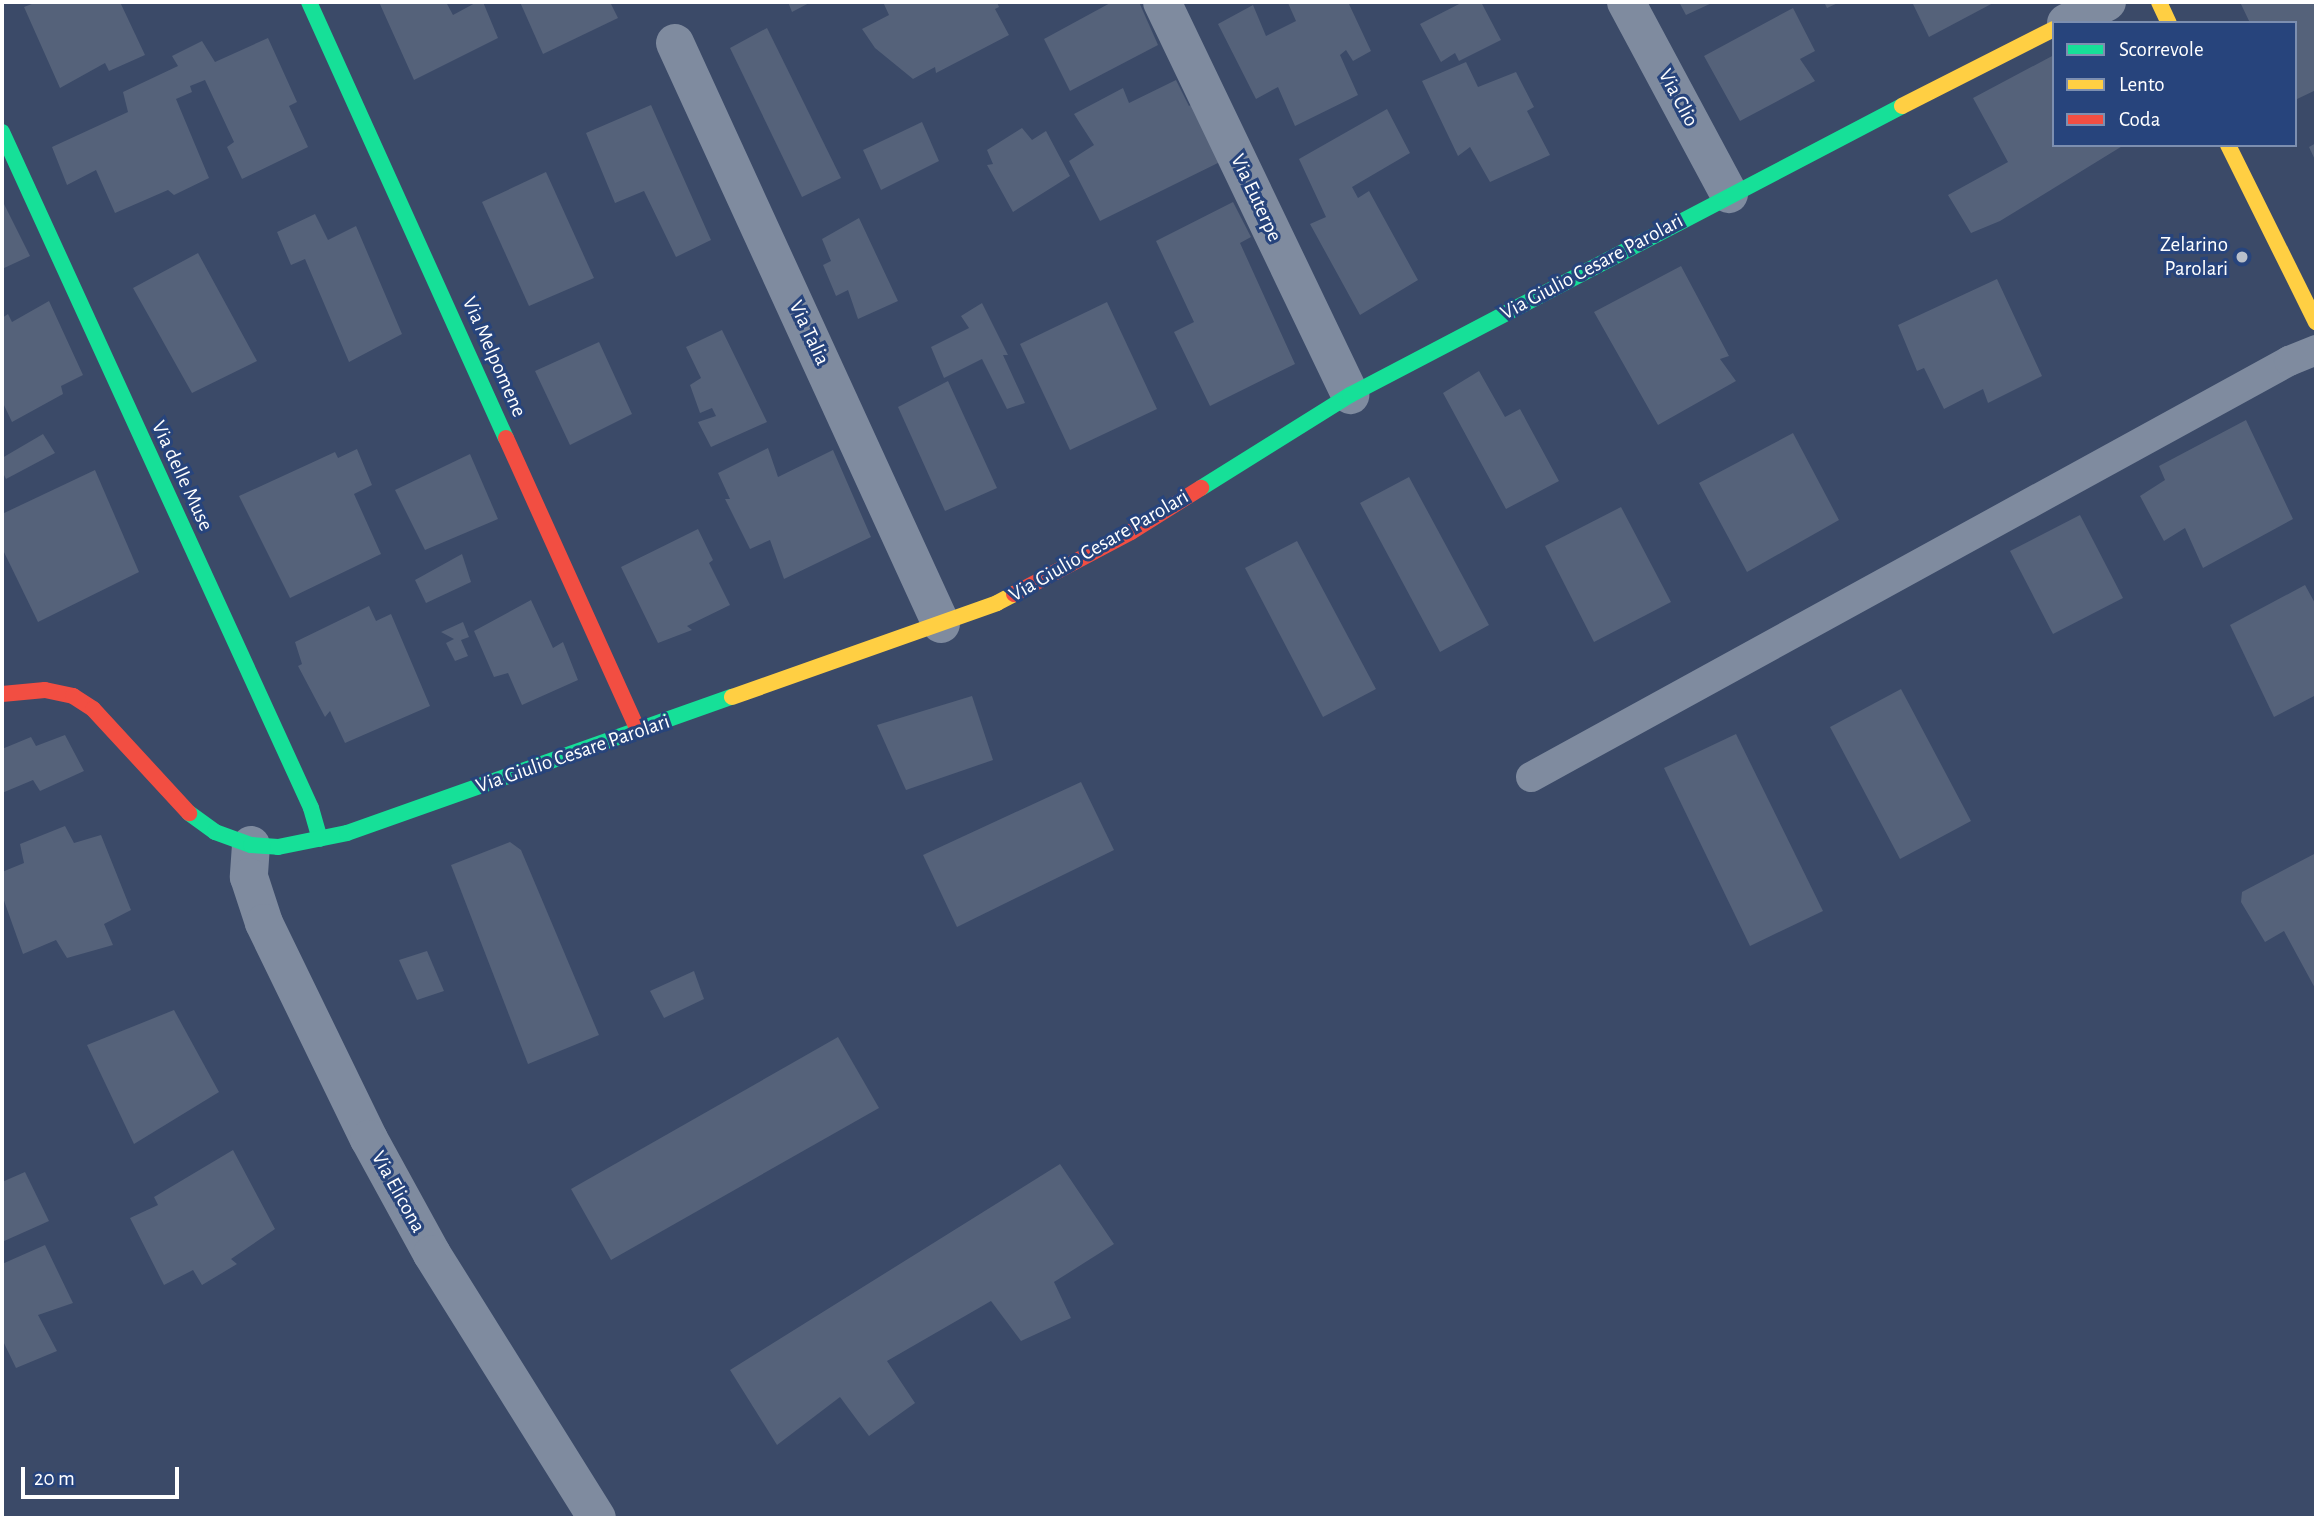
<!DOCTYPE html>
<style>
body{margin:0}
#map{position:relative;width:2318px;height:1520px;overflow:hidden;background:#3b4a68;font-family:"Alegreya Sans",sans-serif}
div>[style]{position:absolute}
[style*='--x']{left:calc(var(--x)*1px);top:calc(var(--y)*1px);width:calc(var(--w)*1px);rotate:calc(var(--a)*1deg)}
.building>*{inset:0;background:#55627a}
.lane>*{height:30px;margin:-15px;padding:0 15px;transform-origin:15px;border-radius:15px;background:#7f8b9f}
.street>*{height:38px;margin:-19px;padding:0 19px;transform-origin:19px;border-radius:19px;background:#7f8b9f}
.fast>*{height:16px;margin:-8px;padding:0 8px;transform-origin:8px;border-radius:8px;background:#16e098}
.slow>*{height:16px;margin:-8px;padding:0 8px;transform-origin:8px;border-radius:8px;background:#ffcf43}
.jam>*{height:16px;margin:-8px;padding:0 8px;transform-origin:8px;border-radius:8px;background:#f24e42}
.dots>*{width:19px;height:19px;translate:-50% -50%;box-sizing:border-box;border:4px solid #27447c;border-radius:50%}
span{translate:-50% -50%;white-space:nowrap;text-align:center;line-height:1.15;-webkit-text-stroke:6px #27447c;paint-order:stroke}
.street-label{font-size:21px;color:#fff}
.poi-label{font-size:21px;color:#fff}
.right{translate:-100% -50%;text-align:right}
.frame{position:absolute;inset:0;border:4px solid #fff;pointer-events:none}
.legend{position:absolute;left:2052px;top:21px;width:245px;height:126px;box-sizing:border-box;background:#27447c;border:2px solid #7d8fb0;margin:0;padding:9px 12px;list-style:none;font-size:21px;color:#fff}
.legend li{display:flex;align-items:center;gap:14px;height:35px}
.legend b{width:35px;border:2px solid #7d8fb0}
.scale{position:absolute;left:21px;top:1467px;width:158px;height:32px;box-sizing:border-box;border:4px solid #fff;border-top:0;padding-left:9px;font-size:21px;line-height:24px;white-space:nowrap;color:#fff;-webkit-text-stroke:5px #27447c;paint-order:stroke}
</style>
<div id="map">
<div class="building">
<i style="clip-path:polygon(37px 2px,120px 2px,145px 55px,109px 71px,105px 63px,60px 88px,24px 7px)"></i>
<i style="clip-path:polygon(379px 2px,446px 2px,453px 15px,477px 2px,483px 2px,498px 38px,414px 80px)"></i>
<i style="clip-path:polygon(520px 2px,610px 2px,618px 18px,543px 54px)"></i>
<i style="clip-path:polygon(788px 2px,811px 2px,792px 12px)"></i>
<i style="clip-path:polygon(883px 2px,997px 2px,999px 7px,995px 9px,1009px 35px,936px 73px,935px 67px,913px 79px,875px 48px,862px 29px,889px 15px)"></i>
<i style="clip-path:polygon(1112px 2px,1139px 2px,1158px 45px,1070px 91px,1044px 39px)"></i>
<i style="clip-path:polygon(1290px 2px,1348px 2px,1371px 51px,1353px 61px,1346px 50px,1340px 55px,1358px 95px,1295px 126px,1278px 87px,1256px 99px,1218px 24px,1253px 5px,1266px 36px,1296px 21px,1288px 3px)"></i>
<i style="clip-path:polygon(1463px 2px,1481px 2px,1501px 40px,1459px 61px,1455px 53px,1441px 62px,1420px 24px)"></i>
<i style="clip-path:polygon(1679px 2px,1714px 2px,1686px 15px)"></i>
<i style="clip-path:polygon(1824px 2px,1840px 2px,1827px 8px)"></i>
<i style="clip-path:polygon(1912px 2px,1995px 2px,1929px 37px)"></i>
<i style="clip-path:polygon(2240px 2px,2316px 2px,2316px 90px,2295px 100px,2295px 23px,2250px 23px)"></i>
<i style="clip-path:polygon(1793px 8px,1815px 51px,1800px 59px,1815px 81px,1740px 121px,1704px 56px)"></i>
<i style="clip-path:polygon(767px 28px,841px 178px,802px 197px,730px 48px)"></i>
<i style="clip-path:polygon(268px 38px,297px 102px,289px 106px,308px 147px,242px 179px,227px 147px,234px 142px,205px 80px,190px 86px,192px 92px,176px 99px,209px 178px,174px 195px,168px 190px,115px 213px,96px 170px,67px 185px,52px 147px,128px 112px,123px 92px,178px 66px,172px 56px,202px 41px,215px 62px)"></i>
<i style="clip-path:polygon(2054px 55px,2054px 145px,2124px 145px,2000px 221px,1971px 233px,1948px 195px,2008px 162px,1973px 98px)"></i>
<i style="clip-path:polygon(1466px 62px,1478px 87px,1516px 72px,1534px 107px,1527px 111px,1550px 155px,1490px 182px,1470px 147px,1458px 156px,1422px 81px)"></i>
<i style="clip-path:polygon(1176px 80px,1189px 106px,1196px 102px,1224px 160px,1100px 221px,1069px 161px,1094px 145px,1074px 114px,1123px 88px,1129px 103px)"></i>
<i style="clip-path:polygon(651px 105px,711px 240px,676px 257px,644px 191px,615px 203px,586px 133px)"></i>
<i style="clip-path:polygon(1387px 109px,1410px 153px,1352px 187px,1358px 198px,1369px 191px,1418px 280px,1360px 315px,1310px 224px,1326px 217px,1299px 159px)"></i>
<i style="clip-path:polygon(922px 122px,939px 161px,881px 190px,863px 150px)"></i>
<i style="clip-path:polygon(1022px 128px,1032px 140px,1046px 131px,1070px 176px,1013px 212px,987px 165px,993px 164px,987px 150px)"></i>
<i style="clip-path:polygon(2316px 143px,2316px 162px,2309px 147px)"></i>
<i style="clip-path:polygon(546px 172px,594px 278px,529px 306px,482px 202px)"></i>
<i style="clip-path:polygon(2px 200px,30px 256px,2px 269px)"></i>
<i style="clip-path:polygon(1233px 202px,1251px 237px,1240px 243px,1295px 364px,1210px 406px,1174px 332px,1194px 322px,1156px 241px)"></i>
<i style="clip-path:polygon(315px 214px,328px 240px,356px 226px,402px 334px,349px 362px,305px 259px,291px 265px,277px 232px)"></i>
<i style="clip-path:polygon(859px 218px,898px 301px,858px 319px,848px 290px,836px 296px,823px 265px,831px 261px,822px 239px)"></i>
<i style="clip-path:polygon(198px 253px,257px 361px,192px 393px,133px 288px)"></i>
<i style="clip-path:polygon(1681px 266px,1729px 356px,1720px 359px,1736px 381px,1658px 425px,1594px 312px)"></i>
<i style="clip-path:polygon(1997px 279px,2042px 376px,1988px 403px,1983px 389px,1944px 409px,1924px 368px,1917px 371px,1898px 325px)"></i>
<i style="clip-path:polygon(49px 301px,83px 375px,61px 386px,63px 394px,12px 422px,2px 401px,2px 318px,8px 314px,12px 322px)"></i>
<i style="clip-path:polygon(1107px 302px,1157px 409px,1070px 450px,1020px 344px)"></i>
<i style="clip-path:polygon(982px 303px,1008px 355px,1003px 355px,1025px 403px,1007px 409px,982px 359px,944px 378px,931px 347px,969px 328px,961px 316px)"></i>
<i style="clip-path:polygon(722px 330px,767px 422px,711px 447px,698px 422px,716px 416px,712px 408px,700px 413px,690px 385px,701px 378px,686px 347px)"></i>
<i style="clip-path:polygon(599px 342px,632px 414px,570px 445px,535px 371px)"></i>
<i style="clip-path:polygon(1479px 371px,1505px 417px,1520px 409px,1559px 481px,1506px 509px,1443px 393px)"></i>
<i style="clip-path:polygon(948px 381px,997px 488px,945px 511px,898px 407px)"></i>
<i style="clip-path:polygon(2246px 420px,2293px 519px,2203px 568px,2185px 528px,2164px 541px,2140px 496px,2165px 480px,2159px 466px)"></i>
<i style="clip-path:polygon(1793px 433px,1839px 520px,1747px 572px,1699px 483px)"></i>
<i style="clip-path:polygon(43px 434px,55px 453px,6px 479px,2px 471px,2px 458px)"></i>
<i style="clip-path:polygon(768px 448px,778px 477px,833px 450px,871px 537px,784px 579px,770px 540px,750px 549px,725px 499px,730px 499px,718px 473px)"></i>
<i style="clip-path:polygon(357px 449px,372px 485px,354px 494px,381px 554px,290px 598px,239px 496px,335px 452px,338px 458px)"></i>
<i style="clip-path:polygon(470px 454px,498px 519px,425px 550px,395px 490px)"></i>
<i style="clip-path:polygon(95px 470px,139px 572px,38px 622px,2px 548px,2px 514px)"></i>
<i style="clip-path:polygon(1409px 477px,1489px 625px,1440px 652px,1360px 503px)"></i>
<i style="clip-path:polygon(1621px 507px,1671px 602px,1594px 642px,1545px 546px)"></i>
<i style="clip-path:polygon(2080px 515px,2123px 598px,2053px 634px,2010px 551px)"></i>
<i style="clip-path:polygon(698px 529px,713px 560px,709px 563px,730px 605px,687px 626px,692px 630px,658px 643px,621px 567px)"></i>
<i style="clip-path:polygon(1297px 541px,1376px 689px,1323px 717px,1245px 568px)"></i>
<i style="clip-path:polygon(462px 554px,471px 582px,426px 603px,415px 580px)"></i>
<i style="clip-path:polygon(2305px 585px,2316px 605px,2316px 695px,2274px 717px,2230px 625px)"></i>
<i style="clip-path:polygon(531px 600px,553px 648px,563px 642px,578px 680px,522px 705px,508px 673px,494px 677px,474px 631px)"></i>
<i style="clip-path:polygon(369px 606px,376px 621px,391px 614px,430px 706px,345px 743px,330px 711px,325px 717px,298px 666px,302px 664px,295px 642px)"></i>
<i style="clip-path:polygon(463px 622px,469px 637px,461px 640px,468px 656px,455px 661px,446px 643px,454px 639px,441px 632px)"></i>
<i style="clip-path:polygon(1901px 689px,1971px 821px,1900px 859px,1830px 727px)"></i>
<i style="clip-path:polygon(972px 696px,993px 760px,906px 790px,877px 725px)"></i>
<i style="clip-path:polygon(1736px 734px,1823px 911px,1750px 946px,1664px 768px)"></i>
<i style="clip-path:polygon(65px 735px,84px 771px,40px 791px,33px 780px,2px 793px,2px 749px,31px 737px,36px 746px)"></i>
<i style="clip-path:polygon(1081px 782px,1114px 850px,957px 927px,923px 855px)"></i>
<i style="clip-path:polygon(65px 826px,74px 843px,101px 835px,131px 910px,104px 924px,113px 945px,67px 958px,56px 940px,23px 954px,2px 895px,2px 872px,24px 863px,20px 844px)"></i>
<i style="clip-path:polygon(510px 842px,521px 850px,599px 1035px,528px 1064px,451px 865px)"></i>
<i style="clip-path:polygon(2316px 853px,2316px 990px,2284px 931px,2265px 942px,2241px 902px,2242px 892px)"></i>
<i style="clip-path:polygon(427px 951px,444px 991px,417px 1000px,399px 960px)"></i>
<i style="clip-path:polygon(694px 971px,704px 999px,664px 1018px,650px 991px)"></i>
<i style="clip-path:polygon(174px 1010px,219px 1092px,134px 1144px,87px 1045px)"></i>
<i style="clip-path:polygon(838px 1037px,879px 1108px,611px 1260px,571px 1189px)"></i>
<i style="clip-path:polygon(233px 1150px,275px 1229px,231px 1259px,237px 1264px,202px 1285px,193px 1270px,164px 1285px,130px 1218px,158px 1205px,154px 1197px)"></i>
<i style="clip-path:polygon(1060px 1164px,1114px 1244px,1054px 1282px,1071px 1318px,1021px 1341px,991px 1301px,887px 1361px,915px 1403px,869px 1436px,840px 1397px,777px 1445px,730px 1370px)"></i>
<i style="clip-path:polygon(25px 1172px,49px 1221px,2px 1242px,2px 1182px)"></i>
<i style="clip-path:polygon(45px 1245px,73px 1303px,38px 1315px,57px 1351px,16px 1368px,2px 1339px,2px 1264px)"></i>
</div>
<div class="lane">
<i style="--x:1531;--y:777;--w:865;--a:-28.76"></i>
<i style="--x:2289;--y:361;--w:29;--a:-22"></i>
</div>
<div class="street">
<i style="--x:1162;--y:2;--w:436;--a:64.4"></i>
<i style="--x:1626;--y:2;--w:218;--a:61.8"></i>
<i style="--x:2066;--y:23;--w:46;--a:-27.1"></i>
<i style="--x:675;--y:43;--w:639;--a:65.4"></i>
<i style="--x:251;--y:845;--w:32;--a:94"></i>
<i style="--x:249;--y:877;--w:48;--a:71.9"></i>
<i style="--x:264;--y:923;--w:240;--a:64.1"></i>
<i style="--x:369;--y:1139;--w:131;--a:61.3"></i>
<i style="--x:432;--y:1254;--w:311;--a:58"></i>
</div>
<div class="fast">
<i style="--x:309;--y:2;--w:478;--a:65.7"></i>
<i style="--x:2;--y:132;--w:743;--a:65.43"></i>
<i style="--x:311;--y:808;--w:32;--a:74"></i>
<i style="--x:1201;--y:488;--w:176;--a:-32"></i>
<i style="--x:1350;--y:395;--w:623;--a:-27.63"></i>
<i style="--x:189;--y:813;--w:32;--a:36"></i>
<i style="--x:215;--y:832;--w:38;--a:20"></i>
<i style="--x:251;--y:845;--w:27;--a:4"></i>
<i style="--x:278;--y:847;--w:70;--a:-11.5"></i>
<i style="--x:347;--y:833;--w:408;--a:-19.5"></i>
</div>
<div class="slow">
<i style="--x:2159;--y:2;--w:23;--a:65"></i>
<i style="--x:1902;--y:106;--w:170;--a:-26.9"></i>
<i style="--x:2228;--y:145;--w:198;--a:63.6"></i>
<i style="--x:732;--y:697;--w:281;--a:-19.5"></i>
<i style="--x:997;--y:603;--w:19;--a:-28"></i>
</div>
<div class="jam">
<i style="--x:506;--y:438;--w:321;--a:65.7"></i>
<i style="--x:1014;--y:594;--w:132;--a:-27.9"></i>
<i style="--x:1131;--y:532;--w:83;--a:-32.2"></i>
<i style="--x:2;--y:694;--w:43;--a:-5.3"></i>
<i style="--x:45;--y:690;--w:29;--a:12"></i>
<i style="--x:73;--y:696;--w:24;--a:33"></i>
<i style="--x:93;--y:709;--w:142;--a:47.3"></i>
</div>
<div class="dots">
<i style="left:2242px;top:257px;background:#bac0ca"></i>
</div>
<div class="street-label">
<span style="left:1678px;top:98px;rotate:62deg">Via Clio</span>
<span style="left:1256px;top:198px;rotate:65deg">Via Euterpe</span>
<span style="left:1592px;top:267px;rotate:-28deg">Via Giulio Cesare Parolari</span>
<span style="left:809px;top:333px;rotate:65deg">Via Talia</span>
<span style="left:494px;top:357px;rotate:66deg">Via Melpomene</span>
<span style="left:182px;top:476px;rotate:65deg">Via delle Muse</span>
<span style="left:1099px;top:546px;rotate:-30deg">Via Giulio Cesare Parolari</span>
<span style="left:573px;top:754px;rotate:-19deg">Via Giulio Cesare Parolari</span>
<span style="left:398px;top:1192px;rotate:61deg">Via Elicona</span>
</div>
<div class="poi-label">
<span class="right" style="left:2228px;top:257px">Zelarino<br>Parolari</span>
</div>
<div class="frame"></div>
<ul class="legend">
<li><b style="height:9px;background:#16e098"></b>Scorrevole</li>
<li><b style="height:9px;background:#ffcf43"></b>Lento</li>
<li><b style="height:9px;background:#f24e42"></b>Coda</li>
</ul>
<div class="scale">20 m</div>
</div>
